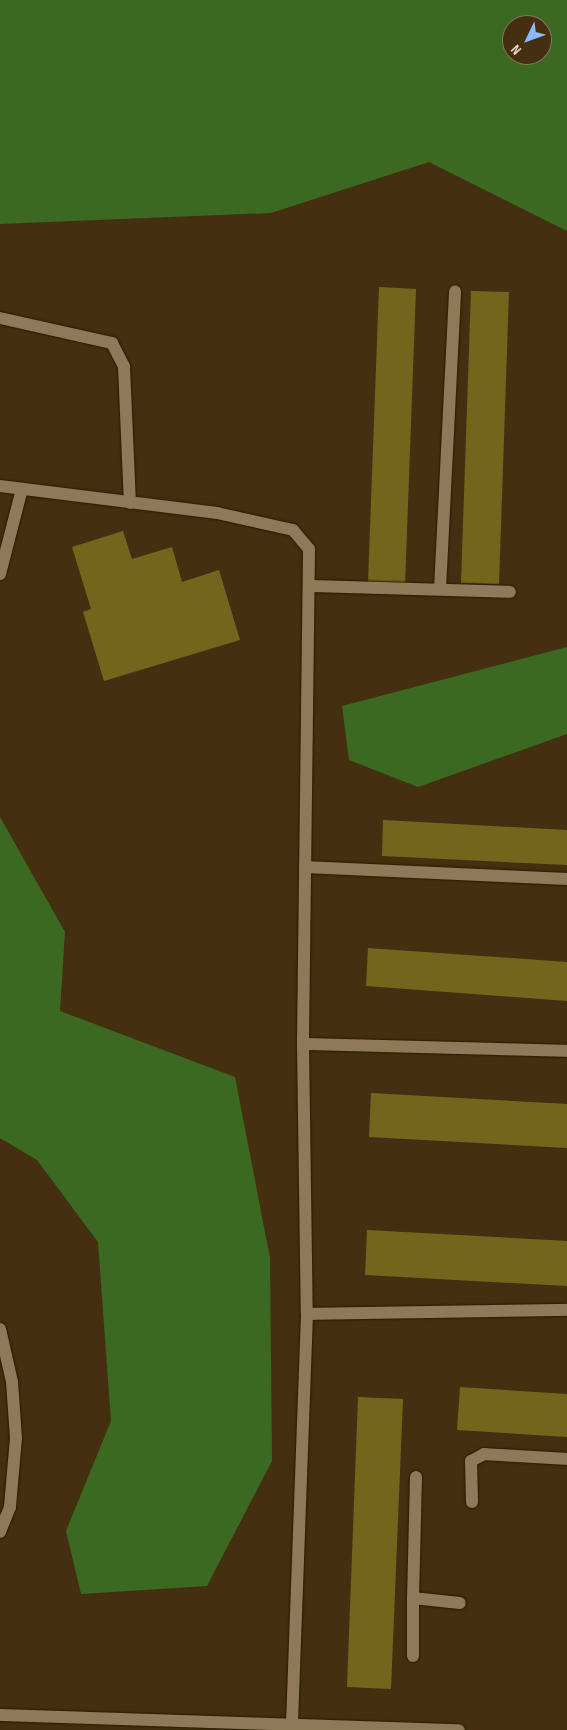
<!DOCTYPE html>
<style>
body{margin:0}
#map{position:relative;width:567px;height:1730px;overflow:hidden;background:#443011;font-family:"Sofia Sans Condensed",sans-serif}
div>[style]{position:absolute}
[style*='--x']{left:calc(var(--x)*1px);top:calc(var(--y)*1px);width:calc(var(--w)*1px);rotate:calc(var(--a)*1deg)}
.green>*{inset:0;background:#3b6921}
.building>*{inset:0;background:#75651c}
.roads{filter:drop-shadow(0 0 1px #281902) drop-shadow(0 0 1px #281902)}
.minor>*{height:12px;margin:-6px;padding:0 6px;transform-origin:6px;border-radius:6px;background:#8f7958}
span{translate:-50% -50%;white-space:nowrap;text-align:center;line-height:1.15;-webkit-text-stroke:4px #443011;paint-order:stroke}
.north{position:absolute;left:502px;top:15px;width:50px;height:50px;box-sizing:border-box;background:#443011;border:1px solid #87765c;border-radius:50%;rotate:228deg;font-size:14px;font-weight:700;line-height:20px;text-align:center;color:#ebdecd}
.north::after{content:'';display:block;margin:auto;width:18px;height:22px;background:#89bafc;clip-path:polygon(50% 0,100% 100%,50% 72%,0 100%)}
</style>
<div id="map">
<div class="green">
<i style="clip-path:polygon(evenodd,0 0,567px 0,567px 231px,429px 162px,271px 213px,0 224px,0 0,512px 25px,542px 25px,542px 55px,512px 55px,512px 25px)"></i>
<i style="clip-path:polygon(567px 647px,567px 734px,418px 787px,349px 760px,342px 706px)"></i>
<i style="clip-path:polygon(0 817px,65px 932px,60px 1011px,235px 1077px,270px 1258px,272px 1461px,207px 1586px,81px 1594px,66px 1531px,111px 1421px,98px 1242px,37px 1160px,0 1138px)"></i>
</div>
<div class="building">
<i style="clip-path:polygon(379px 287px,416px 289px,405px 584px,368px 582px)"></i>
<i style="clip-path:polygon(471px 291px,509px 292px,499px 584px,461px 583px)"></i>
<i style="clip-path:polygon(123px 531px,132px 559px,172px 547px,182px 582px,219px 570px,240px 640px,104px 681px,83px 612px,91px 609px,72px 547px)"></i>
<i style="clip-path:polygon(383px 820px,567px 830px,567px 865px,382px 856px)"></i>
<i style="clip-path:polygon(368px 948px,567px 962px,567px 1001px,366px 986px)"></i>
<i style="clip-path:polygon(371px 1093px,567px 1104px,567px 1148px,369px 1137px)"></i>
<i style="clip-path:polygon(367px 1230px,567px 1241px,567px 1286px,365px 1275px)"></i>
<i style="clip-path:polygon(460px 1387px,567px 1394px,567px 1437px,457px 1430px)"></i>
<i style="clip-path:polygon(358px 1397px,403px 1399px,391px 1689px,347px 1687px)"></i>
</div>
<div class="roads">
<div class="minor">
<i style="--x:0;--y:318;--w:115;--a:12.6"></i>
<i style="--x:112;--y:343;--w:27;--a:63"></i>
<i style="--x:124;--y:367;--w:136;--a:87.5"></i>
<i style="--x:0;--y:486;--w:219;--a:7.1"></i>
<i style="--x:217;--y:513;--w:78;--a:12.6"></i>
<i style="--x:293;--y:530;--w:25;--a:50"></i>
<i style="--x:309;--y:549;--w:495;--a:90.7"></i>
<i style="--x:303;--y:1044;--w:270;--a:89.2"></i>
<i style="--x:307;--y:1314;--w:410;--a:92.1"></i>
<i style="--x:0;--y:574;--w:88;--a:-75.5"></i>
<i style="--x:310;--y:586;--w:200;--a:1.7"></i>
<i style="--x:440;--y:589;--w:298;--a:-87.1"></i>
<i style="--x:305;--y:867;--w:262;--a:2.6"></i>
<i style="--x:303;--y:1044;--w:264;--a:1.5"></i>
<i style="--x:307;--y:1314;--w:260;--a:-0.9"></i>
<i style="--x:0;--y:1329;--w:54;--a:77.2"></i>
<i style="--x:12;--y:1382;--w:56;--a:85.9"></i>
<i style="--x:16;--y:1438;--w:69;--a:95"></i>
<i style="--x:10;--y:1507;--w:27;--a:112"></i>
<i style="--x:416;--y:1477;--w:121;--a:91.4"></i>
<i style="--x:413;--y:1598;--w:47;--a:6.1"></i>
<i style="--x:472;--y:1502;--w:41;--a:-91.4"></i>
<i style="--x:471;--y:1461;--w:15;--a:-28"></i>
<i style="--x:484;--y:1454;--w:83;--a:3.4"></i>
<i style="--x:413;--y:1656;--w:58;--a:-90"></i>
<i style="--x:0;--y:1715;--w:459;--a:1.9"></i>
</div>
</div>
<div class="north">N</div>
</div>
